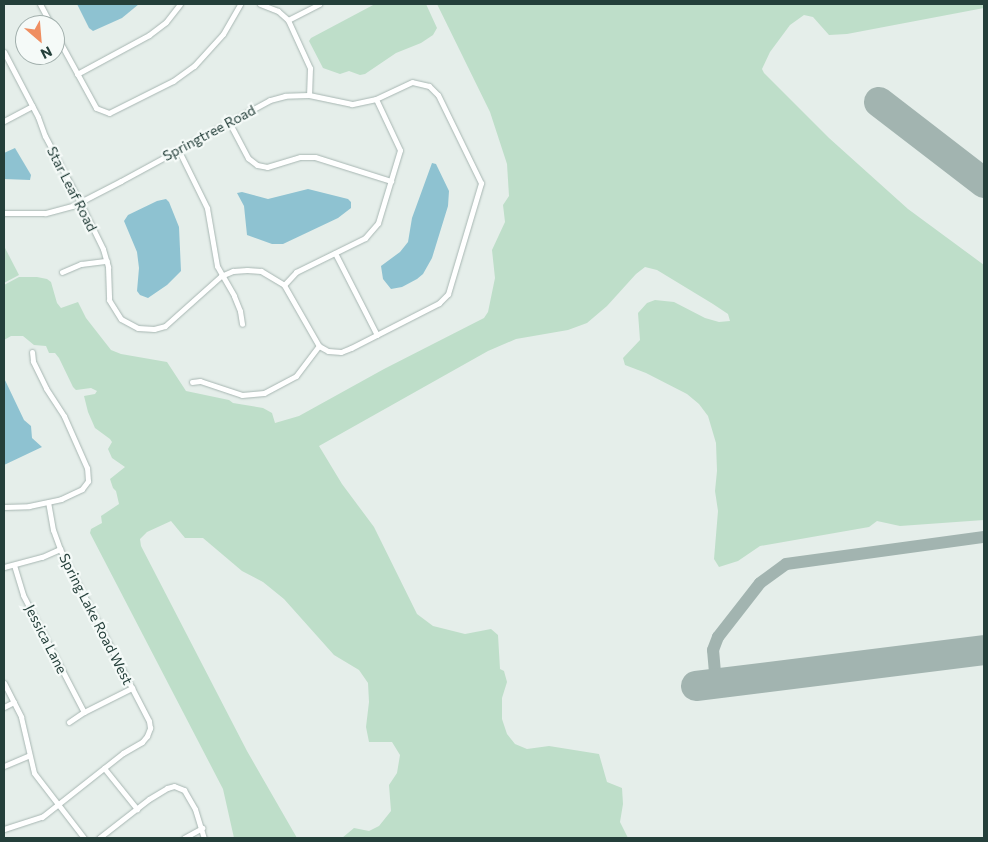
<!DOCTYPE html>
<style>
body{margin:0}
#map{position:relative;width:988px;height:842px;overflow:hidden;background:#e5eeea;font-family:Commissioner,sans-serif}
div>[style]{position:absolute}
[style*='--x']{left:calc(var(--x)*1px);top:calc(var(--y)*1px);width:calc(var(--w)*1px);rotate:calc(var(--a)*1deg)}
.green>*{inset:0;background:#bedec9}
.water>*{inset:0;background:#8ec2d1}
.taxiway>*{height:12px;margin:-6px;padding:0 6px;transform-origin:6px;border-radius:6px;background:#a2b4b0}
.runway>*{height:30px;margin:-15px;padding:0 15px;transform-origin:15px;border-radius:15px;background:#a2b4b0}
.roads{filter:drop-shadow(0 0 1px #a7b6b2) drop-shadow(0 0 1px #a7b6b2)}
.minor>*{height:5px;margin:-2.5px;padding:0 2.5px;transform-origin:2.5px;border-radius:2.5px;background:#fff}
span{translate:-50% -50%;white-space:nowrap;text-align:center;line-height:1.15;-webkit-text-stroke:4.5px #f5faf8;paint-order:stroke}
.street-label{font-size:14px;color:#243f3a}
.frame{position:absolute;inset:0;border:5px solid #243f3a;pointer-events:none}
.north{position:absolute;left:15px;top:15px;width:50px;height:50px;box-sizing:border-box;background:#f5faf8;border:1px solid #a1afac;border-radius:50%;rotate:153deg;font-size:14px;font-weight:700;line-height:20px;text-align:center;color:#243f3a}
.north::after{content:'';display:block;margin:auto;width:18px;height:22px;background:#ef8e61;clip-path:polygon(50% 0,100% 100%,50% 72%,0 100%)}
</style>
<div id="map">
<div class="green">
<i style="clip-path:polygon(375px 4px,426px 4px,437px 28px,433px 35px,421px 43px,396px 53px,365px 74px,360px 75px,349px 71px,340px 74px,323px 68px,309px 41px,311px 38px)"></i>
<i style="clip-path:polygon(437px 4px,984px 4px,984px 8px,847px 34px,829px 35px,813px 17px,804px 15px,790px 25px,770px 52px,762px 69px,764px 73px,829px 138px,908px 209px,984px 265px,984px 520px,900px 526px,877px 521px,869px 527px,760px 546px,738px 561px,719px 567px,714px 559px,718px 511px,715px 491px,717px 471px,716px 443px,708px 416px,699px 404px,687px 394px,646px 373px,625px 365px,623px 358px,640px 340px,638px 313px,647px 303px,655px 300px,674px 302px,705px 318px,719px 322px,730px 321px,728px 314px,713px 304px,657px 270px,645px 267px,636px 274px,607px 306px,587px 323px,568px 330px,516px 339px,488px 351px,319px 446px,342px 484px,374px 527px,417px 614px,433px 626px,465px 634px,491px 629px,498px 635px,500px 669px,504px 671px,507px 682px,502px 698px,502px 719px,507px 734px,515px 744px,527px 749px,549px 746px,599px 754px,607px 782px,622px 788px,623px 804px,620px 822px,628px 838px,342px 838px,354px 828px,369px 831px,379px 826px,391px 811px,389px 785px,397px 773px,400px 755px,392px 742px,369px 742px,366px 727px,369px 702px,368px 683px,359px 670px,334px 655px,284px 599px,263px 582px,242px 571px,203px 538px,185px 538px,171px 521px,147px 532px,140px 539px,141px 546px,247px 751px,297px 838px,234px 838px,223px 789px,90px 533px,91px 529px,102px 523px,101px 516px,119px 504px,116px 491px,113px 488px,110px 479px,125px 467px,112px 458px,108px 449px,112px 442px,110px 439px,95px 428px,88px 412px,84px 396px,95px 394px,97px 391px,91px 388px,76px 390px,73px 387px,59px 358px,55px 353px,49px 353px,46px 346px,34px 345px,23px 336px,11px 336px,4px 340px,4px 285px,19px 277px,37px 277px,47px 279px,51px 282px,57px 303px,61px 308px,78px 302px,86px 318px,111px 350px,121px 354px,167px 362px,186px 391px,229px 400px,233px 403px,263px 408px,272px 413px,275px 423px,299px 416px,384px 369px,484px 318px,488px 312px,495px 278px,492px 250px,505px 222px,503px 205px,509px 196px,507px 164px,490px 112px)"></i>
<i style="clip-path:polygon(4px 246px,19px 275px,4px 283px)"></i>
</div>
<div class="water">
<i style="clip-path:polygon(77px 4px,139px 4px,122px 18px,93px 31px,89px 28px)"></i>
<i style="clip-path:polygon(15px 148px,31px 175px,30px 180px,4px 179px,4px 153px)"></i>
<i style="clip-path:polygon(432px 163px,436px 164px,449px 191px,448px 206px,432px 258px,423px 274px,417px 279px,402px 287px,391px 289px,383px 279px,381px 266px,400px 252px,408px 242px,412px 218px)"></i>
<i style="clip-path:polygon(308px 189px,348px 199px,351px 202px,351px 208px,338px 218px,283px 244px,272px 244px,247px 235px,244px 206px,237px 193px,242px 192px,268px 199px)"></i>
<i style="clip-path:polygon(166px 199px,169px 202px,179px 227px,181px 271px,167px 285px,148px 298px,140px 295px,137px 291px,139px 268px,137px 252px,124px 221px,128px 215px,157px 201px)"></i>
<i style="clip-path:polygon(4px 378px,24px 420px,31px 426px,32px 438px,42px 447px,4px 465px)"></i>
</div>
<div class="taxiway">
<i style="--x:716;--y:684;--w:34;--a:-95"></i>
<i style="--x:713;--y:650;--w:14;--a:-69"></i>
<i style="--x:718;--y:637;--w:68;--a:-52.1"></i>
<i style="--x:760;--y:583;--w:32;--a:-36"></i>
<i style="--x:786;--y:564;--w:200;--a:-7.8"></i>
</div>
<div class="runway">
<i style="--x:879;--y:102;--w:133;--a:37.6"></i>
<i style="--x:696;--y:686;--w:290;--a:-7.1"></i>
</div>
<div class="roads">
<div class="minor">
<i style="--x:40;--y:4;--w:24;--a:62"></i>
<i style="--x:260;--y:4;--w:19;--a:21"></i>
<i style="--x:278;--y:11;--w:13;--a:42"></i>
<i style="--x:288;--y:20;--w:53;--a:65.4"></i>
<i style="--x:310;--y:68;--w:27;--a:92"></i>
<i style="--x:288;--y:20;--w:35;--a:-27"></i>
<i style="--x:55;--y:33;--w:85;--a:61.3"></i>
<i style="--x:96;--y:108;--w:14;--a:21"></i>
<i style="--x:109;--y:113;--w:72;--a:-26.6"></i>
<i style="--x:173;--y:81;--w:26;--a:-36"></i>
<i style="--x:194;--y:66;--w:43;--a:-47.8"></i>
<i style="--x:223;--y:34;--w:34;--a:-60"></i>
<i style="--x:4;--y:52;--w:73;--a:62.4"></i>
<i style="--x:38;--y:117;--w:20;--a:70"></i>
<i style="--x:45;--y:136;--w:75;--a:62.1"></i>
<i style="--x:80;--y:202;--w:52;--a:63.9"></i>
<i style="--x:103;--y:249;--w:19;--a:74"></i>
<i style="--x:108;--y:267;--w:33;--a:88"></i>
<i style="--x:109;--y:300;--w:22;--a:58"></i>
<i style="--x:121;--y:319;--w:19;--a:28"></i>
<i style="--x:138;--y:328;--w:16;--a:4"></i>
<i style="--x:154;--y:329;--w:11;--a:-15"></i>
<i style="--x:165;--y:326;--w:75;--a:-41.8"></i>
<i style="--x:221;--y:276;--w:13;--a:-23"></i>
<i style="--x:233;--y:271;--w:14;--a:-4"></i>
<i style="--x:247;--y:270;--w:14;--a:4"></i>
<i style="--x:261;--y:271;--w:27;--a:31"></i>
<i style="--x:284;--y:285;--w:70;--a:60.2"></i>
<i style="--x:319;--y:346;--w:10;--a:29"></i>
<i style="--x:328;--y:351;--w:13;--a:4"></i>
<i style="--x:341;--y:352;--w:11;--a:-22"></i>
<i style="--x:351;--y:348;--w:99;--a:-27.1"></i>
<i style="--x:439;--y:303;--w:13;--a:-45"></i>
<i style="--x:448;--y:294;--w:116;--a:-73.4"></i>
<i style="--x:481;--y:183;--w:98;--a:-116"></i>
<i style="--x:438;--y:95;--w:13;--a:-135"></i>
<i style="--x:429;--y:86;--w:17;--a:-167"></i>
<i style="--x:412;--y:82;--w:40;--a:155"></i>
<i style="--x:376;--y:99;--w:25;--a:168"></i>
<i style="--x:352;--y:104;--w:44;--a:-168.2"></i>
<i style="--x:309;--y:95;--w:24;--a:178"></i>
<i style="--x:285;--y:96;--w:16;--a:165"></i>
<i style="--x:270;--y:100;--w:170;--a:151.5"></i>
<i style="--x:121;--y:181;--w:42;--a:152.8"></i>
<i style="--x:84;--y:200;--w:13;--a:153"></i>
<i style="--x:72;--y:206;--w:28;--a:165"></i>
<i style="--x:45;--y:213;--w:41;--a:180"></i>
<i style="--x:77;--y:74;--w:82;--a:-28.4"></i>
<i style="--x:149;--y:35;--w:21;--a:-37"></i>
<i style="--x:166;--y:22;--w:23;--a:-52"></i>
<i style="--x:4;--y:121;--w:32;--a:-28"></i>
<i style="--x:229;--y:122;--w:41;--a:62.2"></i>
<i style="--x:248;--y:158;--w:11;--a:38"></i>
<i style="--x:257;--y:165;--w:10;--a:11"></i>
<i style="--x:267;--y:167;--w:34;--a:-17"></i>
<i style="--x:300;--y:157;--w:15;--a:0"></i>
<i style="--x:315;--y:157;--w:80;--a:17.5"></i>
<i style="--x:178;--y:149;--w:66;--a:63.8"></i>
<i style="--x:207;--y:208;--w:59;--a:80.2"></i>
<i style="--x:217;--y:266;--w:34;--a:60"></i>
<i style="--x:234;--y:296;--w:16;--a:68"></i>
<i style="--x:240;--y:311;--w:13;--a:81"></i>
<i style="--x:335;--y:253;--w:92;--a:62.9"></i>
<i style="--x:62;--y:272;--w:21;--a:-23"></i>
<i style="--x:81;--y:264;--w:26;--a:-7"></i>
<i style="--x:284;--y:285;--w:18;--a:-47"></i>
<i style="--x:296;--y:272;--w:77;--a:-26.2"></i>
<i style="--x:365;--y:238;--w:20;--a:-49"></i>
<i style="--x:378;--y:223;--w:76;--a:-73.2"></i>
<i style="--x:400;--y:150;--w:56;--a:-115.2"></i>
<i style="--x:192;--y:382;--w:8;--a:-7"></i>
<i style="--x:200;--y:381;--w:44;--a:18.4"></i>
<i style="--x:242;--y:395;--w:22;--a:-5"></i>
<i style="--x:264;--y:393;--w:36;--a:-28"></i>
<i style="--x:296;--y:376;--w:38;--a:-53"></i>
<i style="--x:4;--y:507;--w:25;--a:-2"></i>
<i style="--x:29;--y:506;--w:33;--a:-12"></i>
<i style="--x:61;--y:499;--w:23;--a:-25"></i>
<i style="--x:82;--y:489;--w:10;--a:-53"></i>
<i style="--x:88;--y:481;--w:13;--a:-94"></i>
<i style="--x:87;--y:468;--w:57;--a:-113.9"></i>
<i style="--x:64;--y:416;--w:33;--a:-123"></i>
<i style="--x:46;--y:388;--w:30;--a:-116"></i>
<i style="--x:33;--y:361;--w:9;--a:-96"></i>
<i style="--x:14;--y:565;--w:31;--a:73"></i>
<i style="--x:23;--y:595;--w:132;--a:62.5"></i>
<i style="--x:4;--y:567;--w:39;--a:-15"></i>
<i style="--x:42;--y:557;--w:20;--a:-24"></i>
<i style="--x:4;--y:683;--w:38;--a:63"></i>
<i style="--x:21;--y:717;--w:57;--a:76.9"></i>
<i style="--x:34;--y:773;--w:82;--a:52.4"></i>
<i style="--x:4;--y:707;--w:11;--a:-27"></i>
<i style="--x:69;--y:722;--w:18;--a:-34"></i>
<i style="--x:84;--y:712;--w:54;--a:-26.6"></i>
<i style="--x:4;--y:766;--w:26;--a:-23"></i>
<i style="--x:104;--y:768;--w:53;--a:51.2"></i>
<i style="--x:4;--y:829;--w:40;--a:-18"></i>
<i style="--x:42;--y:817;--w:103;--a:-38.3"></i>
<i style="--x:123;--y:753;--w:22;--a:-30"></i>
<i style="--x:142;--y:742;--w:8;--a:-50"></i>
<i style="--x:147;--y:736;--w:9;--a:-69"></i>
<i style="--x:150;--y:728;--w:7;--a:-98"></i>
<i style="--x:149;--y:721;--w:194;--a:-117.4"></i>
<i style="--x:60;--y:549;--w:20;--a:-110"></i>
<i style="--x:53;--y:530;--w:28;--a:-100"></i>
<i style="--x:99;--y:838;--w:63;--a:-38"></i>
<i style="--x:149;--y:799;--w:21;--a:-31"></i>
<i style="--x:167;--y:788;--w:7;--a:-16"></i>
<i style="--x:174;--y:786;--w:11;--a:22"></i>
<i style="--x:184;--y:790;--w:22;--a:60"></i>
<i style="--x:195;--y:809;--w:30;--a:73"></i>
<i style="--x:184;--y:838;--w:21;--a:-29"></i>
</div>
</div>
<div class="street-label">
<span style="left:209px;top:133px;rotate:-28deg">Springtree Road</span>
<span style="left:72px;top:189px;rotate:63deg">Star Leaf Road</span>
<span style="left:96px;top:619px;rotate:63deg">Spring Lake Road West</span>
<span style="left:46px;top:639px;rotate:63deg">Jessica Lane</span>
</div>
<div class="frame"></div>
<div class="north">N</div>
</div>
